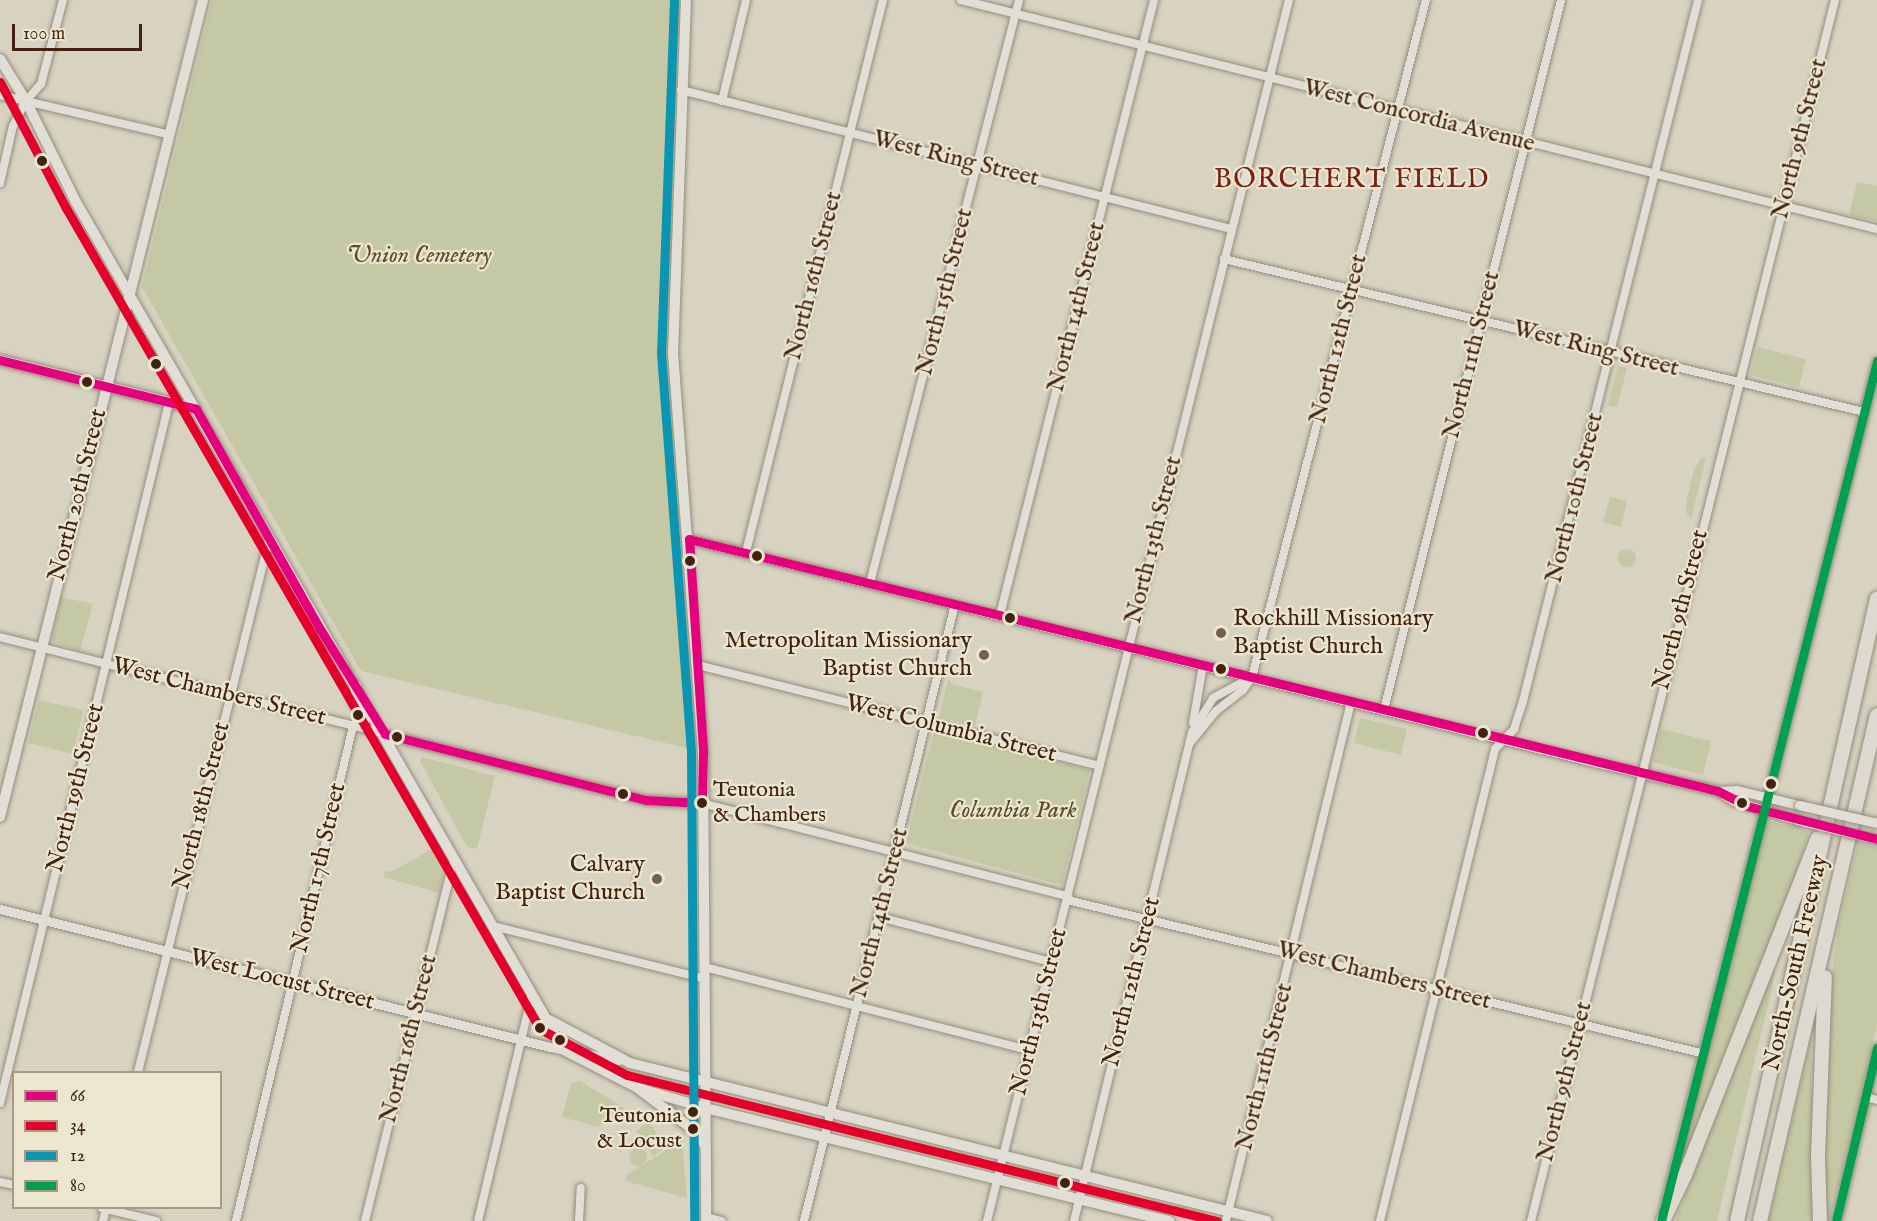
<!DOCTYPE html>
<style>
body{margin:0}
#map{position:relative;width:1877px;height:1221px;overflow:hidden;background:#d8d3c0;font-family:"IM FELL English",serif}
div>[style]{position:absolute}
[style*='--x']{left:calc(var(--x)*1px);top:calc(var(--y)*1px);width:calc(var(--w)*1px);rotate:calc(var(--a)*1deg)}
.green>*{inset:0;background:#c4c8a4}
.round{border-radius:50%}
.roads{filter:drop-shadow(0 0 2px #938c7f) drop-shadow(0 0 2px #938c7f)}
.minor>*{height:8px;margin:-4px;padding:0 4px;transform-origin:4px;border-radius:4px;background:#e1dfd5}
.tertiary>*{height:9px;margin:-4.5px;padding:0 4.5px;transform-origin:4.5px;border-radius:4.5px;background:#e1dfd5}
.secondary>*{height:10px;margin:-5px;padding:0 5px;transform-origin:5px;border-radius:5px;background:#e1dfd5}
.motorway>*{height:14px;margin:-7px;padding:0 7px;transform-origin:7px;border-radius:7px;background:#dcd9ce}
.bridges{filter:drop-shadow(0 0 2px #938c7f) drop-shadow(0 0 2px #938c7f)}
.tertiary-bridge>*{height:9px;margin:-4.5px;padding:0 4.5px;transform-origin:4.5px;border-radius:4.5px;background:#e1dfd5}
.bus-1>*{height:9px;margin:-4.5px;padding:0 4.5px;transform-origin:4.5px;border-radius:4.5px;background:#e5007d}
.bus-2>*{height:9px;margin:-4.5px;padding:0 4.5px;transform-origin:4.5px;border-radius:4.5px;background:#e4002b}
.bus-3>*{height:9px;margin:-4.5px;padding:0 4.5px;transform-origin:4.5px;border-radius:4.5px;background:#0a95b2}
.bus-4>*{height:9px;margin:-4.5px;padding:0 4.5px;transform-origin:4.5px;border-radius:4.5px;background:#039f4e}
.dots>*{width:16px;height:16px;translate:-50% -50%;box-sizing:border-box;border:3px solid #ede6cf;border-radius:50%}
span{translate:-50% -50%;white-space:nowrap;text-align:center;line-height:1.15;-webkit-text-stroke:4.5px #ede6cf;paint-order:stroke}
.bus-label{font-size:22px;color:#422312}
.left{translate:0 -50%;text-align:left}
.right{translate:-100% -50%;text-align:right}
.street-label{font-size:24px;color:#422312}
.park-label{font-size:24px;color:#5e4a31;font-style:italic}
.poi-label{font-size:24px;color:#422312}
.quarter-label{font-size:27px;color:#7a1f14;letter-spacing:1.5px}
.legend{position:absolute;left:12px;top:1071px;width:210px;height:138px;box-sizing:border-box;background:#ede6cf;border:2px solid #a99883;margin:0;padding:8px 10px;list-style:none;font-size:18px;color:#422312}
.legend li{display:flex;align-items:center;gap:12px;height:30px}
.legend b{width:30px;border:2px solid #a99883}
.scale{position:absolute;left:12px;top:24px;width:130px;height:27px;box-sizing:border-box;border:3px solid #422312;border-top:0;padding-left:8px;font-size:18px;line-height:21px;white-space:nowrap;color:#422312;-webkit-text-stroke:4px #ede6cf;paint-order:stroke}
</style>
<div id="map">
<div class="green">
<i style="clip-path:polygon(212px 0,686px 0,674px 296px,703px 752px,361px 671px,142px 287px)"></i>
<i style="clip-path:polygon(1857px 182px,1877px 186px,1877px 221px,1849px 215px)"></i>
<i style="clip-path:polygon(1758px 347px,1806px 359px,1799px 387px,1750px 375px)"></i>
<i style="clip-path:polygon(1618px 366px,1627px 368px,1617px 407px,1608px 405px)"></i>
<i style="clip-path:polygon(1701px 458px,1706px 458px,1691px 519px,1686px 512px,1687px 499px,1694px 469px)"></i>
<i style="clip-path:polygon(1610px 497px,1627px 501px,1621px 527px,1603px 522px)"></i>
<i class="round" style="left:1618px;top:549px;width:18px;height:18px"></i>
<i style="clip-path:polygon(61px 597px,93px 604px,80px 651px,52px 641px)"></i>
<i style="clip-path:polygon(948px 679px,952px 684px,983px 692px,975px 726px,939px 717px)"></i>
<i style="clip-path:polygon(39px 700px,83px 710px,73px 754px,28px 743px)"></i>
<i style="clip-path:polygon(1360px 718px,1407px 729px,1401px 755px,1354px 743px)"></i>
<i style="clip-path:polygon(1661px 729px,1711px 741px,1703px 775px,1653px 762px)"></i>
<i style="clip-path:polygon(934px 731px,1090px 770px,1062px 885px,906px 843px)"></i>
<i style="clip-path:polygon(422px 757px,495px 776px,477px 849px,467px 847px,420px 761px)"></i>
<i style="clip-path:polygon(1770px 821px,1809px 831px,1795px 881px,1686px 1158px,1683px 1157px,1764px 822px)"></i>
<i style="clip-path:polygon(1858px 843px,1877px 847px,1877px 1024px,1832px 1210px,1829px 1221px,1824px 1221px,1826px 1018px,1838px 928px)"></i>
<i style="clip-path:polygon(434px 848px,445px 867px,439px 893px,384px 877px,385px 870px,391px 872px)"></i>
<i style="clip-path:polygon(633px 866px,640px 884px,632px 901px,628px 893px)"></i>
<i style="clip-path:polygon(1776px 957px,1773px 984px,1717px 1221px,1675px 1221px)"></i>
<i style="clip-path:polygon(1811px 1039px,1814px 1221px,1768px 1221px)"></i>
<i style="clip-path:polygon(615px 1064px,685px 1084px,690px 1089px,647px 1082px,613px 1067px)"></i>
<i style="clip-path:polygon(580px 1081px,626px 1109px,598px 1127px,562px 1117px,571px 1083px)"></i>
<i style="clip-path:polygon(719px 1099px,763px 1108px,765px 1113px,724px 1105px)"></i>
<i style="clip-path:polygon(784px 1109px,812px 1117px,815px 1124px,781px 1119px,778px 1113px)"></i>
<i style="clip-path:polygon(649px 1122px,666px 1147px,653px 1156px,636px 1131px)"></i>
<i style="clip-path:polygon(839px 1125px,981px 1157px,991px 1166px,979px 1167px,848px 1135px,838px 1130px)"></i>
<i style="clip-path:polygon(682px 1140px,687px 1198px,625px 1181px,627px 1175px)"></i>
<i class="round" style="left:629px;top:1148px;width:18px;height:18px"></i>
<i style="clip-path:polygon(1009px 1164px,1063px 1177px,1067px 1182px,1007px 1169px)"></i>
<i style="clip-path:polygon(1097px 1191px,1152px 1203px,1151px 1209px,1101px 1197px)"></i>
<i style="clip-path:polygon(1178px 1205px,1204px 1212px,1210px 1220px,1178px 1215px,1168px 1209px)"></i>
</div>
<div class="roads">
<div class="minor">
<i style="--x:961;--y:0;--w:944;--a:14.04"></i>
<i style="--x:681;--y:90;--w:567;--a:14.18"></i>
<i style="--x:0;--y:95;--w:175;--a:13.2"></i>
<i style="--x:722;--y:101;--w:104;--a:-76.6"></i>
<i style="--x:0;--y:183;--w:58;--a:-77.2"></i>
<i style="--x:13;--y:126;--w:28;--a:-63"></i>
<i style="--x:26;--y:101;--w:23;--a:-49"></i>
<i style="--x:41;--y:84;--w:87;--a:-75.3"></i>
<i style="--x:1224;--y:259;--w:658;--a:13.44"></i>
<i style="--x:746;--y:552;--w:569;--a:-76.06"></i>
<i style="--x:870;--y:583;--w:602;--a:-75.66"></i>
<i style="--x:1000;--y:615;--w:634;--a:-75.94"></i>
<i style="--x:0;--y:637;--w:395;--a:14.1"></i>
<i style="--x:698;--y:665;--w:414;--a:14.1"></i>
<i style="--x:1384;--y:710;--w:732;--a:-76"></i>
<i style="--x:1193;--y:723;--w:59;--a:-80.2"></i>
<i style="--x:1190;--y:743;--w:41;--a:-50.9"></i>
<i style="--x:1216;--y:711;--w:34;--a:-38"></i>
<i style="--x:1243;--y:690;--w:16;--a:-55"></i>
<i style="--x:1252;--y:677;--w:699;--a:-75.59"></i>
<i style="--x:702;--y:803;--w:378;--a:14.3"></i>
<i style="--x:1067;--y:900;--w:652;--a:13.57"></i>
<i style="--x:879;--y:917;--w:178;--a:14.7"></i>
<i style="--x:493;--y:926;--w:219;--a:14"></i>
<i style="--x:705;--y:967;--w:334;--a:14.4"></i>
<i style="--x:138;--y:1072;--w:548;--a:-76.17"></i>
<i style="--x:1865;--y:1097;--w:12;--a:14"></i>
<i style="--x:0;--y:1103;--w:720;--a:-76.43"></i>
<i style="--x:0;--y:1182;--w:14;--a:12"></i>
<i style="--x:102;--y:1208;--w:56;--a:13.5"></i>
<i style="--x:706;--y:1217;--w:16;--a:15"></i>
<i style="--x:103;--y:1221;--w:13;--a:-77"></i>
<i style="--x:236;--y:1221;--w:509;--a:-76.7"></i>
<i style="--x:365;--y:1221;--w:374;--a:-76.2"></i>
<i style="--x:478;--y:1221;--w:232;--a:-76.6"></i>
<i style="--x:579;--y:1221;--w:33;--a:-87"></i>
<i style="--x:804;--y:1221;--w:635;--a:-76.25"></i>
<i style="--x:987;--y:1221;--w:1258;--a:-76.11"></i>
<i style="--x:1074;--y:1221;--w:503;--a:-76.43"></i>
<i style="--x:1192;--y:732;--w:40;--a:-58"></i>
<i style="--x:1213;--y:698;--w:42;--a:-28.4"></i>
<i style="--x:1226;--y:1221;--w:534;--a:-76.46"></i>
<i style="--x:1380;--y:1221;--w:486;--a:-76.3"></i>
<i style="--x:1495;--y:749;--w:28;--a:-46"></i>
<i style="--x:1514;--y:729;--w:29;--a:-72"></i>
<i style="--x:1523;--y:701;--w:723;--a:-75.98"></i>
<i style="--x:1531;--y:1221;--w:1258;--a:-76.02"></i>
</div>
<div class="tertiary">
<i style="--x:689;--y:539;--w:920;--a:13.84"></i>
<i style="--x:1582;--y:759;--w:140;--a:13.2"></i>
<i style="--x:1718;--y:791;--w:19;--a:-3"></i>
<i style="--x:1737;--y:790;--w:64;--a:13.6"></i>
<i style="--x:385;--y:734;--w:269;--a:14.2"></i>
<i style="--x:646;--y:800;--w:56;--a:3.1"></i>
<i style="--x:1718;--y:791;--w:19;--a:32"></i>
<i style="--x:1734;--y:801;--w:66;--a:16.8"></i>
<i style="--x:1855;--y:834;--w:23;--a:13"></i>
<i style="--x:0;--y:909;--w:567;--a:14.09"></i>
<i style="--x:550;--y:1047;--w:70;--a:10.7"></i>
<i style="--x:1664;--y:1208;--w:873;--a:-75.88"></i>
<i style="--x:1836;--y:1221;--w:178;--a:-76.7"></i>
</div>
<div class="secondary">
<i style="--x:686;--y:0;--w:353;--a:92.1"></i>
<i style="--x:673;--y:353;--w:400;--a:85.7"></i>
<i style="--x:703;--y:752;--w:469;--a:89.6"></i>
<i style="--x:0;--y:59;--w:49;--a:58.2"></i>
<i style="--x:26;--y:101;--w:113;--a:63.7"></i>
<i style="--x:76;--y:202;--w:978;--a:60.08"></i>
<i style="--x:564;--y:1050;--w:83;--a:27.2"></i>
<i style="--x:638;--y:1088;--w:70;--a:16.6"></i>
<i style="--x:705;--y:1108;--w:478;--a:13.7"></i>
<i style="--x:0;--y:360;--w:202;--a:14"></i>
<i style="--x:353;--y:726;--w:13;--a:-29"></i>
<i style="--x:364;--y:720;--w:21;--a:-115"></i>
<i style="--x:355;--y:701;--w:15;--a:-86"></i>
<i style="--x:0;--y:817;--w:842;--a:-76.05"></i>
<i style="--x:549;--y:1020;--w:92;--a:28"></i>
<i style="--x:630;--y:1063;--w:656;--a:13.93"></i>
<i style="--x:640;--y:1090;--w:74;--a:36.7"></i>
<i style="--x:699;--y:1134;--w:13;--a:63"></i>
</div>
<div class="motorway">
<i style="--x:1663;--y:1221;--w:51;--a:-64.4"></i>
<i style="--x:1685;--y:1175;--w:362;--a:-68.5"></i>
<i style="--x:1737;--y:1221;--w:638;--a:-77.32"></i>
<i style="--x:1760;--y:1221;--w:519;--a:-76.98"></i>
<i style="--x:1820;--y:1221;--w:65;--a:-91.8"></i>
<i style="--x:1818;--y:1156;--w:179;--a:-87.8"></i>
</div>
</div>
<div class="bridges">
<div class="tertiary-bridge">
<i style="--x:1799;--y:805;--w:80;--a:13"></i>
<i style="--x:1797;--y:820;--w:60;--a:13.6"></i>
</div>
</div>
<div class="bus-1">
<i style="--x:0;--y:360;--w:202;--a:14"></i>
<i style="--x:196;--y:409;--w:253;--a:60.6"></i>
<i style="--x:320;--y:629;--w:123;--a:58.2"></i>
<i style="--x:689;--y:539;--w:1059;--a:13.76"></i>
<i style="--x:1718;--y:791;--w:33;--a:27"></i>
<i style="--x:1747;--y:806;--w:134;--a:14.2"></i>
<i style="--x:689;--y:539;--w:213;--a:86.2"></i>
<i style="--x:703;--y:752;--w:51;--a:91.1"></i>
<i style="--x:385;--y:734;--w:269;--a:14.2"></i>
<i style="--x:646;--y:800;--w:56;--a:3.1"></i>
</div>
<div class="bus-2">
<i style="--x:0;--y:82;--w:142;--a:62.4"></i>
<i style="--x:66;--y:208;--w:948;--a:60"></i>
<i style="--x:540;--y:1029;--w:98;--a:27.9"></i>
<i style="--x:627;--y:1075;--w:608;--a:13.9"></i>
</div>
<div class="bus-3">
<i style="--x:674;--y:0;--w:353;--a:92.1"></i>
<i style="--x:661;--y:353;--w:400;--a:85.7"></i>
<i style="--x:691;--y:752;--w:469;--a:89.6"></i>
</div>
<div class="bus-4">
<i style="--x:1661;--y:1221;--w:887;--a:-75.9"></i>
<i style="--x:1836;--y:1221;--w:178;--a:-76.7"></i>
</div>
<div class="dots">
<i style="left:42px;top:161px;background:#422312"></i>
<i style="left:156px;top:364px;background:#422312"></i>
<i style="left:87px;top:382px;background:#422312"></i>
<i style="left:757px;top:556px;background:#422312"></i>
<i style="left:690px;top:561px;background:#422312"></i>
<i style="left:1010px;top:618px;background:#422312"></i>
<i style="left:1221px;top:633px;background:#76614f"></i>
<i style="left:984px;top:655px;background:#76614f"></i>
<i style="left:1221px;top:669px;background:#422312"></i>
<i style="left:358px;top:715px;background:#422312"></i>
<i style="left:1483px;top:733px;background:#422312"></i>
<i style="left:397px;top:737px;background:#422312"></i>
<i style="left:1771px;top:784px;background:#422312"></i>
<i style="left:623px;top:794px;background:#422312"></i>
<i style="left:702px;top:803px;background:#422312"></i>
<i style="left:1742px;top:803px;background:#422312"></i>
<i style="left:657px;top:879px;background:#76614f"></i>
<i style="left:540px;top:1028px;background:#422312"></i>
<i style="left:560px;top:1040px;background:#422312"></i>
<i style="left:693px;top:1112px;background:#422312"></i>
<i style="left:693px;top:1129px;background:#422312"></i>
<i style="left:1065px;top:1183px;background:#422312"></i>
</div>
<div class="bus-label">
<span class="left" style="left:713px;top:803px">Teutonia<br>&amp; Chambers</span>
<span class="right" style="left:682px;top:1129px">Teutonia<br>&amp; Locust</span>
</div>
<div class="street-label">
<span style="left:1419px;top:116px;rotate:14deg">West Concordia Avenue</span>
<span style="left:1800px;top:139px;rotate:-76deg">North 9th Street</span>
<span style="left:956px;top:159px;rotate:14deg">West Ring Street</span>
<span style="left:814px;top:276px;rotate:-76deg">North 16th Street</span>
<span style="left:945px;top:292px;rotate:-76deg">North 15th Street</span>
<span style="left:1077px;top:307px;rotate:-76deg">North 14th Street</span>
<span style="left:1339px;top:339px;rotate:-76deg">North 12th Street</span>
<span style="left:1596px;top:349px;rotate:14deg">West Ring Street</span>
<span style="left:1472px;top:355px;rotate:-76deg">North 11th Street</span>
<span style="left:78px;top:495px;rotate:-76deg">North 20th Street</span>
<span style="left:1575px;top:498px;rotate:-76deg">North 10th Street</span>
<span style="left:1154px;top:540px;rotate:-76deg">North 13th Street</span>
<span style="left:1681px;top:610px;rotate:-76deg">North 9th Street</span>
<span style="left:219px;top:692px;rotate:14deg">West Chambers Street</span>
<span style="left:951px;top:729px;rotate:14deg">West Columbia Street</span>
<span style="left:76px;top:788px;rotate:-76deg">North 19th Street</span>
<span style="left:202px;top:806px;rotate:-76deg">North 18th Street</span>
<span style="left:319px;top:868px;rotate:-77deg">North 17th Street</span>
<span style="left:880px;top:913px;rotate:-76deg">North 14th Street</span>
<span style="left:1796px;top:963px;rotate:-77deg">North-South Freeway</span>
<span style="left:1384px;top:976px;rotate:14deg">West Chambers Street</span>
<span style="left:282px;top:980px;rotate:14deg">West Locust Street</span>
<span style="left:1132px;top:982px;rotate:-76deg">North 12th Street</span>
<span style="left:1039px;top:1012px;rotate:-76deg">North 13th Street</span>
<span style="left:409px;top:1039px;rotate:-76deg">North 16th Street</span>
<span style="left:1265px;top:1067px;rotate:-76deg">North 11th Street</span>
<span style="left:1565px;top:1082px;rotate:-76deg">North 9th Street</span>
</div>
<div class="park-label">
<span style="left:419px;top:256px">Union Cemetery</span>
<span style="left:1013px;top:811px">Columbia Park</span>
</div>
<div class="poi-label">
<span class="left" style="left:1233px;top:633px">Rockhill Missionary<br>Baptist Church</span>
<span class="right" style="left:972px;top:655px">Metropolitan Missionary<br>Baptist Church</span>
<span class="right" style="left:645px;top:879px">Calvary<br>Baptist Church</span>
</div>
<div class="quarter-label">
<span style="left:1352px;top:181px">BORCHERT FIELD</span>
</div>
<ul class="legend">
<li><b style="height:8px;background:#e5007d"></b>66</li>
<li><b style="height:8px;background:#e4002b"></b>34</li>
<li><b style="height:8px;background:#0a95b2"></b>12</li>
<li><b style="height:8px;background:#039f4e"></b>80</li>
</ul>
<div class="scale">100 m</div>
</div>
